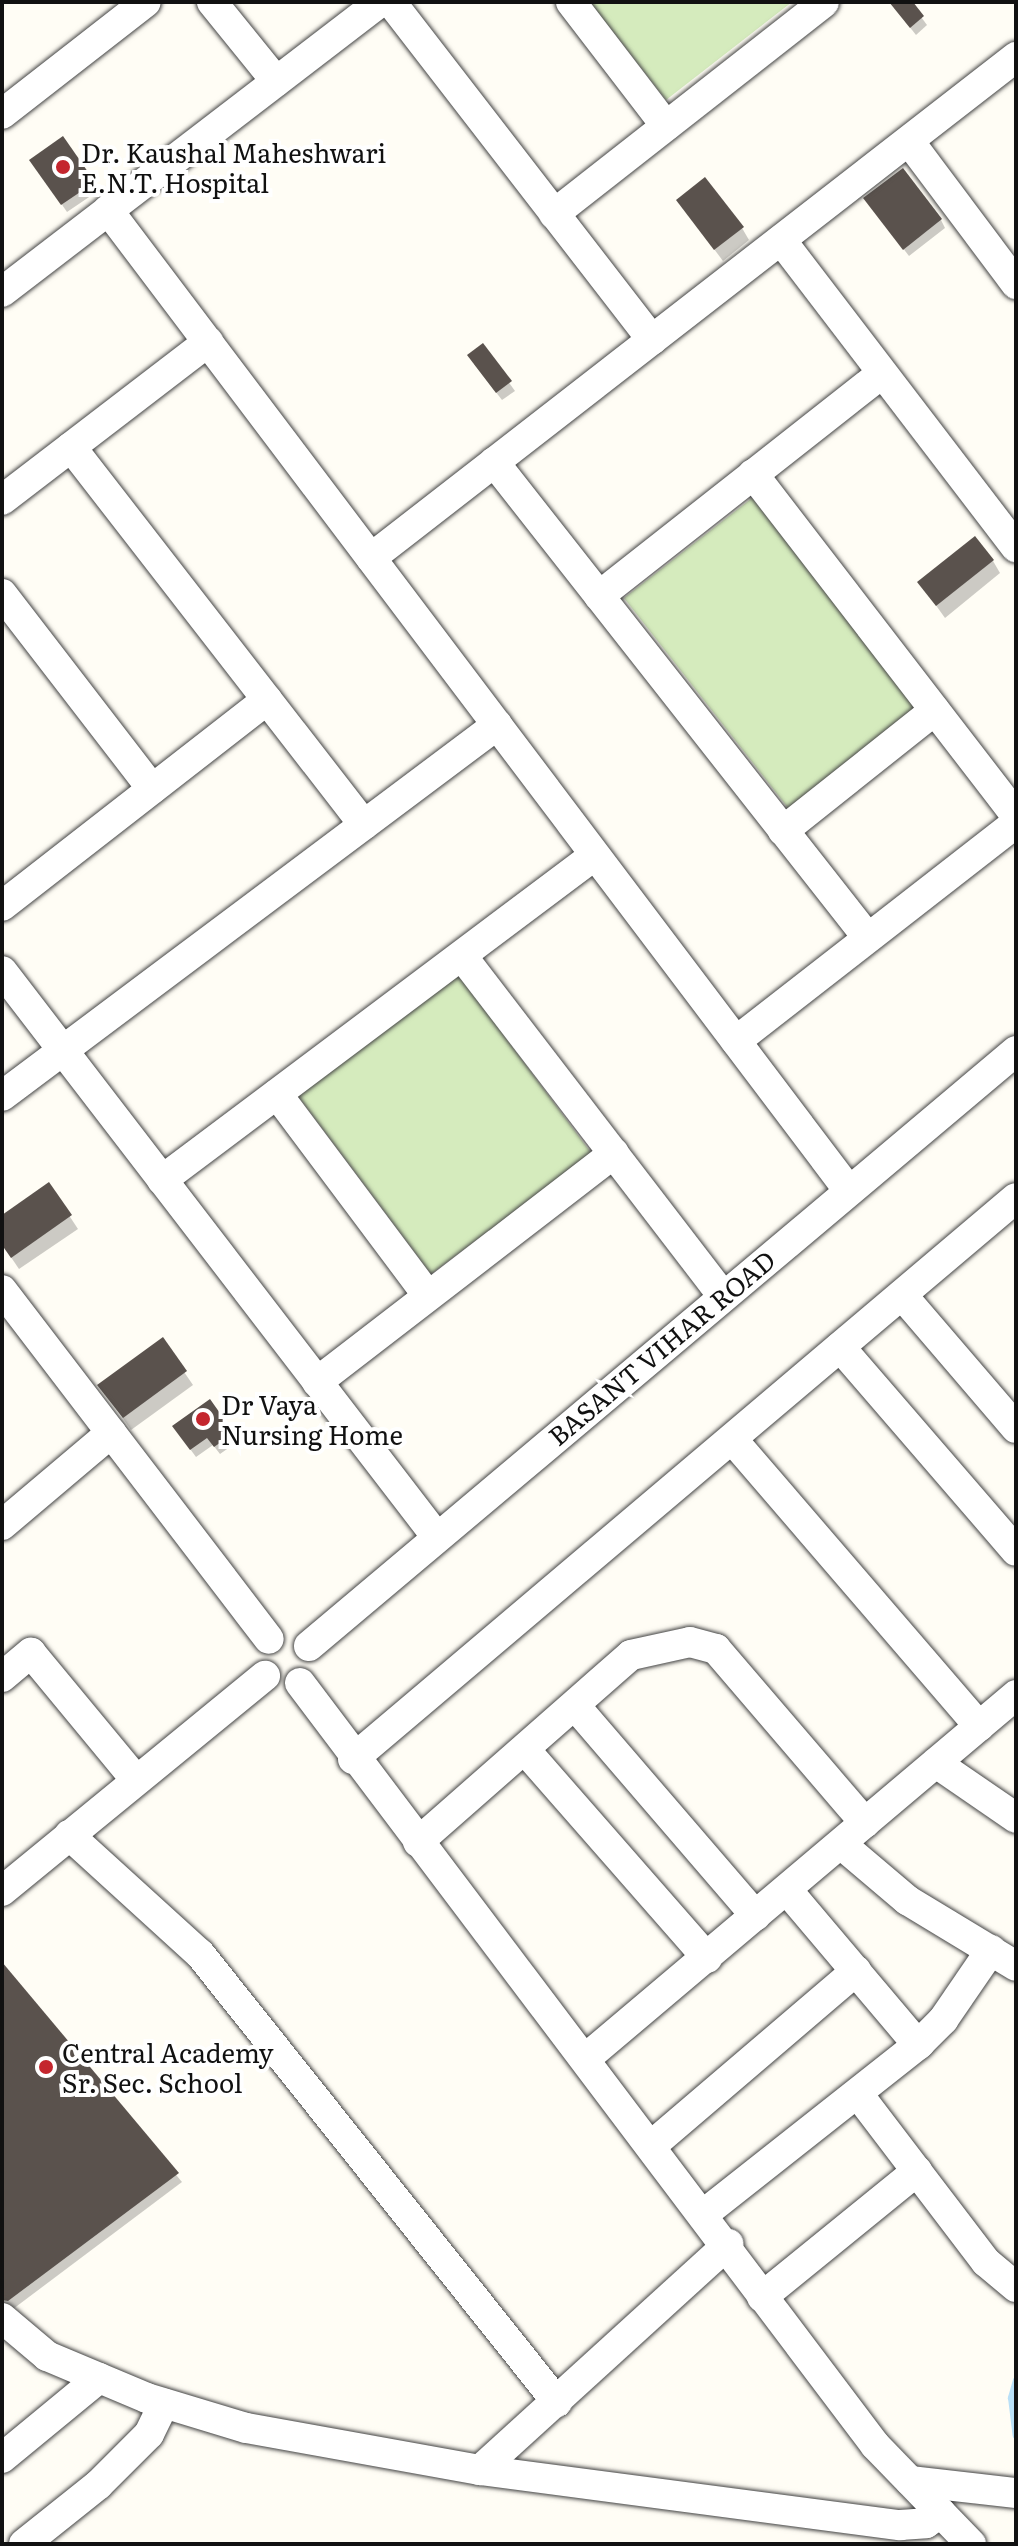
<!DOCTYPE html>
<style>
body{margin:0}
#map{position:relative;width:1018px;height:2546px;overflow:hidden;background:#fffdf5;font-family:Literata,serif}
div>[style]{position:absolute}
.green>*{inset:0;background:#d5ebbd}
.shadow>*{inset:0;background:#0003}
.stream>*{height:6px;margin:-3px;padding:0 3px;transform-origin:3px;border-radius:3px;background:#b9e0f7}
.building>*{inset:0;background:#5a524d}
.roads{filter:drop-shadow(0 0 2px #444) drop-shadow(0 0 2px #444)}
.minor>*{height:30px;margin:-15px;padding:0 15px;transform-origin:15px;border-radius:15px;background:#fff}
.dots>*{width:22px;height:22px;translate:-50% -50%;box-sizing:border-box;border:4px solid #fff;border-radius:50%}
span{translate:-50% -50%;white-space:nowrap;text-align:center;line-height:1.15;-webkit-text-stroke:8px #fff;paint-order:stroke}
.poi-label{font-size:26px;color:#111}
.left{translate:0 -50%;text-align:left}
.street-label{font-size:26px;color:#111}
.frame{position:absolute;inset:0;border:4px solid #111;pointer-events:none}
</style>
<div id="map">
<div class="green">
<div style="clip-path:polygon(590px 2px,792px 2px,666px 100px)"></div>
<div style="clip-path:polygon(752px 498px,916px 708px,788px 808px,624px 598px)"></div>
<div style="clip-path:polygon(459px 975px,592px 1154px,431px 1274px,298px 1096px)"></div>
</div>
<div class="shadow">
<div style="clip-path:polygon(890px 2px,910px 2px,927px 25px,916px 35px)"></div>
<div style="clip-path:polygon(37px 168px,93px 183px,98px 191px,67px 212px)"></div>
<div style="clip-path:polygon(678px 201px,742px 228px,749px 240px,723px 261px)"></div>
<div style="clip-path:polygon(871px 207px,941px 220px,945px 228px,909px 256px)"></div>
<div style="clip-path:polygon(483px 346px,515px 391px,502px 400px,474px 364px)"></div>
<div style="clip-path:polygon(993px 561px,1000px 573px,945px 618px,920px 583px)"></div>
<div style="clip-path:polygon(49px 1185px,78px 1229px,19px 1269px,2px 1244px,2px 1217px)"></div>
<div style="clip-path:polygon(162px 1340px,193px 1385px,131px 1430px,100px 1385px)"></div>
<div style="clip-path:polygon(179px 1434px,233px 1434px,237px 1442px,220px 1454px,213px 1445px,196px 1457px)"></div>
<div style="clip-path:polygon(2px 1965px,182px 2182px,13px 2309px,2px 2304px)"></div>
</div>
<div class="stream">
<div style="left:1016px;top:2380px;width:19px;rotate:106deg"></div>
<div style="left:1011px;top:2398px;width:38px;rotate:83deg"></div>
</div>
<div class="building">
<div style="clip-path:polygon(889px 2px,913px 2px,924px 16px,910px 28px)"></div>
<div style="clip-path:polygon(63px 136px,95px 182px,61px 205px,29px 160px)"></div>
<div style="clip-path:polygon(903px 168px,942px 219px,903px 250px,863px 198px)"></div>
<div style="clip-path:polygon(705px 177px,744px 227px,714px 250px,676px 200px)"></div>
<div style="clip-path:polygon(483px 343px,512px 381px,496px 393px,467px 355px)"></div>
<div style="clip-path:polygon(975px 536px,994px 560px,936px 606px,917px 582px)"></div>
<div style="clip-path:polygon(49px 1182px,72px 1215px,11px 1258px,2px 1245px,2px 1215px)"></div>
<div style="clip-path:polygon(163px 1337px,187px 1371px,123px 1418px,97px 1385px)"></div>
<div style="clip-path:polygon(210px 1399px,234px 1433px,214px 1447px,207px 1438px,190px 1450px,172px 1426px)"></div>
<div style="clip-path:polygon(2px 1962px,179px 2173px,8px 2301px,2px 2300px)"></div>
</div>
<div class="roads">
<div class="minor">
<div style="left:212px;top:2px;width:102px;rotate:51deg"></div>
<div style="left:391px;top:2px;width:427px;rotate:52.3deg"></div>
<div style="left:571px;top:2px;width:156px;rotate:52.5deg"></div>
<div style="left:2px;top:114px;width:182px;rotate:-37.9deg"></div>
<div style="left:909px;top:141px;width:179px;rotate:53.2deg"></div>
<div style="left:108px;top:210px;width:1229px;rotate:52.93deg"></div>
<div style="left:554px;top:214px;width:343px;rotate:-38.1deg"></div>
<div style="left:781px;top:240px;width:387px;rotate:52.6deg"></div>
<div style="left:2px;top:292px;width:476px;rotate:-37.5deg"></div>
<div style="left:71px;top:447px;width:478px;rotate:52.2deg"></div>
<div style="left:494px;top:462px;width:605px;rotate:51.84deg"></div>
<div style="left:753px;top:474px;width:431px;rotate:52.4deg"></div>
<div style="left:2px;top:500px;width:260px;rotate:-37.5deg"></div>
<div style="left:371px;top:558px;width:817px;rotate:-37.84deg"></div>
<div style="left:2px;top:594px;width:246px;rotate:52.4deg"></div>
<div style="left:599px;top:596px;width:360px;rotate:-38.2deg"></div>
<div style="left:783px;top:831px;width:194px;rotate:-38.5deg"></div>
<div style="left:2px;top:906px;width:336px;rotate:-37.9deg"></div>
<div style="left:462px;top:956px;width:429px;rotate:52.5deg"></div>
<div style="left:2px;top:971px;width:712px;rotate:52.47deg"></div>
<div style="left:736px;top:1041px;width:355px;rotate:-37.9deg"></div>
<div style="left:277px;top:1094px;width:252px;rotate:53.2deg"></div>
<div style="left:2px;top:1096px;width:619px;rotate:-36.85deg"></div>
<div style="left:162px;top:1180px;width:541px;rotate:-36.89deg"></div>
<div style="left:2px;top:1290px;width:439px;rotate:52.6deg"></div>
<div style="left:902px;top:1295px;width:175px;rotate:49.4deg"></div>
<div style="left:840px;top:1347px;width:269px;rotate:49.2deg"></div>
<div style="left:317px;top:1382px;width:375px;rotate:-37.6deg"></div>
<div style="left:732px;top:1439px;width:379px;rotate:49.3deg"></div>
<div style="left:2px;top:1525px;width:143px;rotate:-40.2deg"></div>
<div style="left:309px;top:1646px;width:924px;rotate:-40.08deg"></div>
<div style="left:2px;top:1677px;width:38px;rotate:-40deg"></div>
<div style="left:31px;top:1653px;width:165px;rotate:50.4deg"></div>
<div style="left:300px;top:1683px;width:955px;rotate:52.96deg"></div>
<div style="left:875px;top:2445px;width:138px;rotate:45.9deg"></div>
<div style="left:577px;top:1708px;width:274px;rotate:49.3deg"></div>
<div style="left:526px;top:1751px;width:275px;rotate:48.8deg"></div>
<div style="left:353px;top:1759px;width:868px;rotate:-40.24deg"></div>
<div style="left:936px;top:1763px;width:97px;rotate:34.5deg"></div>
<div style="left:69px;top:1835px;width:177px;rotate:42.3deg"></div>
<div style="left:200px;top:1954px;width:573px;rotate:51.45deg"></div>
<div style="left:418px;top:1842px;width:283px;rotate:-41.3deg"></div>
<div style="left:631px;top:1655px;width:60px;rotate:-12.4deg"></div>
<div style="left:690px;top:1642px;width:27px;rotate:15deg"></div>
<div style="left:716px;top:1649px;width:229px;rotate:49.4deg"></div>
<div style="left:841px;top:1844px;width:87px;rotate:40.3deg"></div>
<div style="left:907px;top:1900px;width:127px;rotate:31.2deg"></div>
<div style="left:787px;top:1890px;width:203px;rotate:49.8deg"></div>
<div style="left:2px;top:1891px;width:340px;rotate:-39.3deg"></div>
<div style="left:585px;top:2059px;width:564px;rotate:-40.18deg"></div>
<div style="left:858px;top:2094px;width:211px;rotate:52.7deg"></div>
<div style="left:986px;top:2262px;width:39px;rotate:40deg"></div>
<div style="left:651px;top:2146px;width:270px;rotate:-40.5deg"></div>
<div style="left:705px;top:2213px;width:274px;rotate:-38.3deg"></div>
<div style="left:920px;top:2043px;width:33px;rotate:-45deg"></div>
<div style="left:943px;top:2020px;width:85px;rotate:-55.6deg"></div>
<div style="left:762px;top:2297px;width:200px;rotate:-39.1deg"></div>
<div style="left:2px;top:2318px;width:59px;rotate:40.2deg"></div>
<div style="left:47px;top:2356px;width:108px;rotate:22.8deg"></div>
<div style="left:147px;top:2398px;width:103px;rotate:16.9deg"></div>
<div style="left:246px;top:2428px;width:238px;rotate:10.2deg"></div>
<div style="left:480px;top:2470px;width:424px;rotate:7.5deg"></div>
<div style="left:900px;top:2525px;width:26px;rotate:-4deg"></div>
<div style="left:926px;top:2523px;width:18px;rotate:-34deg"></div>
<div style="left:2px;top:2458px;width:126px;rotate:-39.5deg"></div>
<div style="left:480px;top:2470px;width:336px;rotate:-42.3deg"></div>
<div style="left:910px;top:2481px;width:107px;rotate:6.5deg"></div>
<div style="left:24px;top:2544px;width:95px;rotate:-38.6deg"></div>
<div style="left:98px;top:2485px;width:72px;rotate:-45deg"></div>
<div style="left:149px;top:2434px;width:34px;rotate:-64deg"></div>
</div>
</div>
<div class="dots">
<div style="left:63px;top:167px;background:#c4262e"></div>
<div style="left:203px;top:1419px;background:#c4262e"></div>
<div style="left:46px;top:2067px;background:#c4262e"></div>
</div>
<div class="poi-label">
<span class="left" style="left:81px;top:167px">Dr. Kaushal Maheshwari<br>E.N.T. Hospital</span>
<span class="left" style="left:221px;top:1419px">Dr Vaya<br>Nursing Home</span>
<span class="left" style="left:62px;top:2067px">Central Academy<br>Sr. Sec. School</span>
</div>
<div class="street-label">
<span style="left:661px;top:1347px;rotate:-40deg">BASANT VIHAR ROAD</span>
</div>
<div class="frame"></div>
</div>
